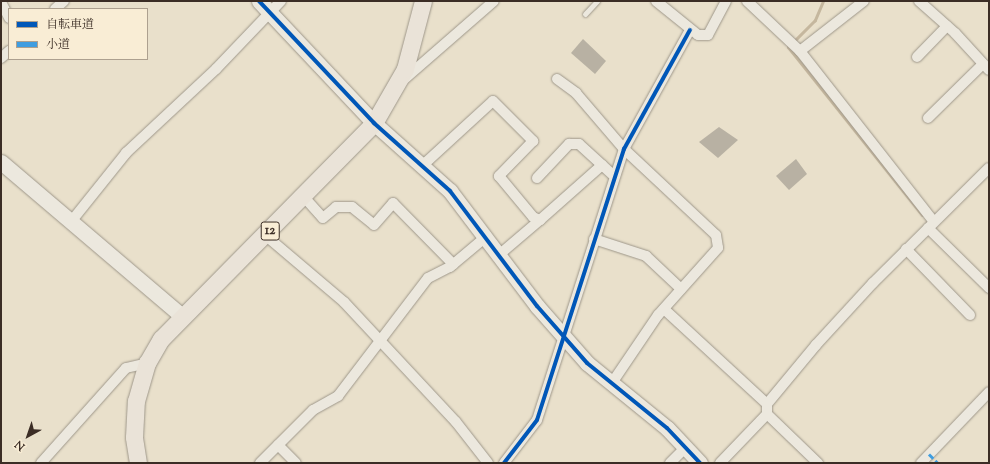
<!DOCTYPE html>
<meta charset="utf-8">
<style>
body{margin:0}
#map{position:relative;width:990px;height:464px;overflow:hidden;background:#e9e0cb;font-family:"Sorts Mill Goudy","Noto Serif JP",serif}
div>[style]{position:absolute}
.stream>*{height:3px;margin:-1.5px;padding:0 1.5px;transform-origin:1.5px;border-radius:1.5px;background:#c5b79e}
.building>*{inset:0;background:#b8b1a3}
.roads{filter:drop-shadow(0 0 1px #9e978a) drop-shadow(0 0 1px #9e978a)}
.lane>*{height:5px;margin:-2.5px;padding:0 2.5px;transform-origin:2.5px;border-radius:2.5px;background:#ece8de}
.street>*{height:10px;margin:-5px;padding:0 5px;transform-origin:5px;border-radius:5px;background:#ece8de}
.secondary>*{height:15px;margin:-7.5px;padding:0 7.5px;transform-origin:7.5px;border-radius:7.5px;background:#ece8de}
.primary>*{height:17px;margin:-8.5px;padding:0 8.5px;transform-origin:8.5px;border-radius:8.5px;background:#eae3d8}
.quiet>*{height:3px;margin-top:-1.5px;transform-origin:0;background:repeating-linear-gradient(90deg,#3f9de0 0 6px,transparent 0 9px)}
.cycleway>*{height:4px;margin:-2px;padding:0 2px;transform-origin:2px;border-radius:2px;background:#0057b8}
span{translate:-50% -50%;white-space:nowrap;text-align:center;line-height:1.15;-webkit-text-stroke:4px #f9edd5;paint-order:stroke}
.shield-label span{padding:1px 3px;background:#f9edd5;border:1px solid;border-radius:3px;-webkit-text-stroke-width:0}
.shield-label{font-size:13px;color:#3b2d25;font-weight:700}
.frame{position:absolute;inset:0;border:2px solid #3b2d25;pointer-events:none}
.legend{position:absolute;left:8px;top:8px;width:140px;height:52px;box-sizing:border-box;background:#f9edd5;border:1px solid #ada08f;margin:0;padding:5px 7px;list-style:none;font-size:12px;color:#3b2d25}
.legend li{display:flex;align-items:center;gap:8px;height:20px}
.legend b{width:20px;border:1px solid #ada08f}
.north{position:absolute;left:8px;top:416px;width:40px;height:40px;-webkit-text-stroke:3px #f9edd5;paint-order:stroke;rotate:220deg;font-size:11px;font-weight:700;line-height:16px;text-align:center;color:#3b2d25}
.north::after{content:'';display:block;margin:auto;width:14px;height:18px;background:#3b2d25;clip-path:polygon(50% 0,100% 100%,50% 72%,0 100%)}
</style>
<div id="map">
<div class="stream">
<div style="left:823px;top:1px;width:21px;rotate:113deg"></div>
<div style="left:815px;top:20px;width:38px;rotate:135deg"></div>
<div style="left:788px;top:47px;width:215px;rotate:51.4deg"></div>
</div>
<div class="building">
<div style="clip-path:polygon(583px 39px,606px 61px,595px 74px,571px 53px)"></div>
<div style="clip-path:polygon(719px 127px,738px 140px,718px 158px,699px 142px)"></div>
<div style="clip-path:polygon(796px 159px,807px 174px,789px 190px,776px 176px)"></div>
</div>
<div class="roads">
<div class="lane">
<div style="left:585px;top:14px;width:18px;rotate:-47deg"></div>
</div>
<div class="street">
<div style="left:656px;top:1px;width:54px;rotate:39deg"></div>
<div style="left:698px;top:35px;width:10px"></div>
<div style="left:708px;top:35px;width:38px;rotate:-62deg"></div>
<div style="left:747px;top:1px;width:73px;rotate:43.3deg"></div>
<div style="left:800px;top:51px;width:217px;rotate:51.9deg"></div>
<div style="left:919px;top:1px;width:48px;rotate:41.6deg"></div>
<div style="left:955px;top:33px;width:50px;rotate:47.4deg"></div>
<div style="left:1px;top:2px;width:18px;rotate:63deg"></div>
<div style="left:55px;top:9px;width:12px;rotate:-42deg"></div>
<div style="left:800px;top:51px;width:81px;rotate:-38deg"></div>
<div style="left:917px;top:57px;width:43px;rotate:-45.9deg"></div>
<div style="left:1px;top:58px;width:11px;rotate:-41deg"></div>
<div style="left:557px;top:79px;width:24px;rotate:36deg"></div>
<div style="left:576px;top:93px;width:74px;rotate:49.4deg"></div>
<div style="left:624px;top:149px;width:126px;rotate:43.1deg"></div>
<div style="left:716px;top:235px;width:13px;rotate:81deg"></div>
<div style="left:718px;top:248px;width:90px;rotate:131.8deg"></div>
<div style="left:658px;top:315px;width:82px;rotate:124.1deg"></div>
<div style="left:401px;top:82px;width:123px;rotate:-41.1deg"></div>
<div style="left:928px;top:118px;width:77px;rotate:-44.5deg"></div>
<div style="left:422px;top:166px;width:96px;rotate:-42.5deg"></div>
<div style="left:493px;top:101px;width:57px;rotate:45deg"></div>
<div style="left:533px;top:141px;width:49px;rotate:134.2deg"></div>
<div style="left:499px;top:176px;width:53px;rotate:50.3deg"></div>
<div style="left:533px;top:217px;width:8px;rotate:23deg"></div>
<div style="left:540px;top:220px;width:83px;rotate:-41.6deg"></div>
<div style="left:537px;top:178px;width:47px;rotate:-46.7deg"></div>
<div style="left:569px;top:144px;width:10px"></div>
<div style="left:579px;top:144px;width:46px;rotate:42.4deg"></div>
<div style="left:304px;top:197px;width:28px;rotate:48deg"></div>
<div style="left:323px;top:218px;width:17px;rotate:-40deg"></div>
<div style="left:336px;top:207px;width:16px"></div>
<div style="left:352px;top:207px;width:28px;rotate:39deg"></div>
<div style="left:374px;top:225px;width:29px;rotate:-49deg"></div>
<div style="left:393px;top:203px;width:86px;rotate:45.5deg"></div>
<div style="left:70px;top:223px;width:90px;rotate:-51.3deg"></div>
<div style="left:126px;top:153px;width:123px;rotate:-43deg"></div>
<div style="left:216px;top:69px;width:94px;rotate:-46.3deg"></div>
<div style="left:928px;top:228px;width:86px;rotate:44.5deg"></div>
<div style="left:265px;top:235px;width:104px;rotate:40.3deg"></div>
<div style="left:344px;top:302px;width:164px;rotate:47deg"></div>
<div style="left:456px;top:422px;width:52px;rotate:52deg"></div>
<div style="left:594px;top:239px;width:55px;rotate:18.1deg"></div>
<div style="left:646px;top:256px;width:48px;rotate:43.3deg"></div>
<div style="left:906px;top:249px;width:92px;rotate:45.9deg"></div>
<div style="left:500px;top:254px;width:52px;rotate:-40.4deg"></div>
<div style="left:664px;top:309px;width:140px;rotate:42.7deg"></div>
<div style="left:767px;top:414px;width:71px;rotate:43.9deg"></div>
<div style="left:278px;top:445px;width:25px;rotate:45deg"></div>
<div style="left:41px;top:463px;width:127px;rotate:-48.2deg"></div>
<div style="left:126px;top:368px;width:22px;rotate:-13deg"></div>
<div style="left:260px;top:463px;width:75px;rotate:-45deg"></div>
<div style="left:313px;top:410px;width:29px;rotate:-29deg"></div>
<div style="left:338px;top:396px;width:148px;rotate:-52.7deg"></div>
<div style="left:428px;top:278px;width:25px;rotate:-27deg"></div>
<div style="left:450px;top:267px;width:48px;rotate:-40deg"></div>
<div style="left:504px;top:463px;width:54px;rotate:-52.5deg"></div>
<div style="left:537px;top:420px;width:285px;rotate:-72.2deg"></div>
<div style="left:624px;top:149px;width:136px;rotate:-61deg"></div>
<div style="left:670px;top:463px;width:23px;rotate:-45deg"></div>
<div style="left:720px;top:463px;width:68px;rotate:-46.2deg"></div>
<div style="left:767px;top:414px;width:10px;rotate:-90deg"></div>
<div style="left:767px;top:404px;width:77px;rotate:-50.3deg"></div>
<div style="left:816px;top:345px;width:84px;rotate:-47.4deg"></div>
<div style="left:873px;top:283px;width:163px;rotate:-44.8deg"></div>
<div style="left:921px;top:463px;width:98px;rotate:-46.2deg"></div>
</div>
<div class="secondary">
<div style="left:259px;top:1px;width:168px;rotate:46.7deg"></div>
<div style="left:374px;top:123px;width:102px;rotate:41.8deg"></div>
<div style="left:450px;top:191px;width:144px;rotate:52.9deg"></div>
<div style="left:537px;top:306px;width:76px;rotate:48.7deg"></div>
<div style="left:587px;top:363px;width:103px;rotate:39.1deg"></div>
<div style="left:667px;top:428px;width:48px;rotate:46.7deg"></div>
<div style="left:1px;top:162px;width:238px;rotate:40.4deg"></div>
</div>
<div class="primary">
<div style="left:138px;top:463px;width:26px;rotate:-99deg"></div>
<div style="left:134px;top:437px;width:36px;rotate:-87deg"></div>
<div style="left:136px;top:401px;width:40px;rotate:-74deg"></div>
<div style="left:147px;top:363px;width:28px;rotate:-60deg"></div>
<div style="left:161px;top:339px;width:303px;rotate:-45.4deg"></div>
<div style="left:374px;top:123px;width:62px;rotate:-60.1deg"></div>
<div style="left:405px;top:69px;width:70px;rotate:-75.2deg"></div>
</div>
</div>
<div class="quiet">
<div style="left:929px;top:454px;width:13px;rotate:45deg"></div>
</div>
<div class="cycleway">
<div style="left:259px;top:1px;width:168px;rotate:46.7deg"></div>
<div style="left:374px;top:123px;width:102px;rotate:41.8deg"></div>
<div style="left:450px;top:191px;width:144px;rotate:52.9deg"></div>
<div style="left:537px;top:306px;width:76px;rotate:48.7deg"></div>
<div style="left:587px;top:363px;width:103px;rotate:39.1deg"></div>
<div style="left:667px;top:428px;width:48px;rotate:46.7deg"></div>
<div style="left:504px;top:463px;width:54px;rotate:-52.5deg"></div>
<div style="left:537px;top:420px;width:285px;rotate:-72.2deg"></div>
<div style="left:624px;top:149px;width:136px;rotate:-61deg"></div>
</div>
<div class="shield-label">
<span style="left:270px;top:231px">12</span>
</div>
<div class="frame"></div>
<ul class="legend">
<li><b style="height:5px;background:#0057b8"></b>自転車道</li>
<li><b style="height:5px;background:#3f9de0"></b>小道</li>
</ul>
<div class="north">N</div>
</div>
